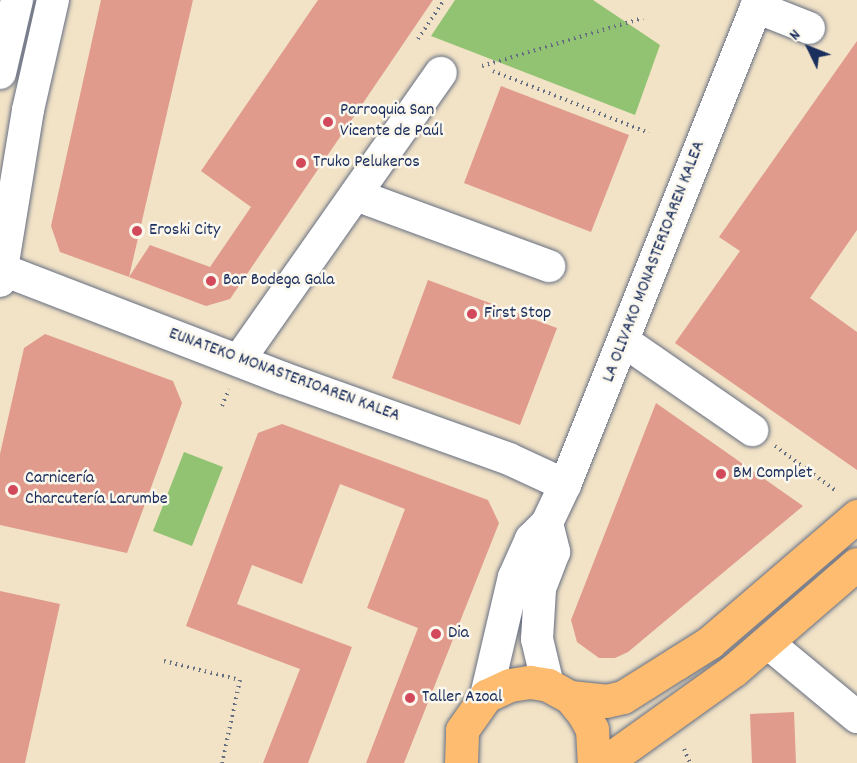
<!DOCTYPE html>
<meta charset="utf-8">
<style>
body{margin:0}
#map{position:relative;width:857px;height:763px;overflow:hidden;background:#f2e3c6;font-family:Dekko,sans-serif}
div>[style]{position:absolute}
.green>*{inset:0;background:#92c373}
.building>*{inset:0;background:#e09b8d}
.path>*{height:4px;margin-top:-2px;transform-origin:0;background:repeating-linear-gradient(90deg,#666e82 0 1.5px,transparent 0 6px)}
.roads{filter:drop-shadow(0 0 2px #666e82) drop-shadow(0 0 2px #666e82)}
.minor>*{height:32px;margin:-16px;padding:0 16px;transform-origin:16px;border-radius:16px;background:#fff}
.major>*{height:33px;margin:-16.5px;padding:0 16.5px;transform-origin:16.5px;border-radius:16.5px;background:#fdbc6f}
.dots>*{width:16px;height:16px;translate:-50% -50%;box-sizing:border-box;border:3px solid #fbf7ec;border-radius:50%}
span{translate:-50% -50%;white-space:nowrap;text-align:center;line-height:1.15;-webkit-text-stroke:5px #fbf7ec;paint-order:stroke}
.poi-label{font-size:18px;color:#1b2f5e}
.left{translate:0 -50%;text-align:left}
.street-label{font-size:18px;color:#1b2f5e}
.north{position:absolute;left:779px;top:18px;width:60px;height:60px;-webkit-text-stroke:4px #fbf7ec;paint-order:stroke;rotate:313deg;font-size:16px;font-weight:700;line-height:24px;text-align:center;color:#1b2f5e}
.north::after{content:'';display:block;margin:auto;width:21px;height:27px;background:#1b2f5e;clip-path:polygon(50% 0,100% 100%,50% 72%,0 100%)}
</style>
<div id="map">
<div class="green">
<div style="clip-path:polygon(455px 0,593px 0,660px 45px,635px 115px,431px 36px)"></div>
<div style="clip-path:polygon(184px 452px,223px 467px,192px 546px,153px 531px)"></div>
</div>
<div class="building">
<div style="clip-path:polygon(101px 0,193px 0,129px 277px,60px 252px,51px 226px)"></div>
<div style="clip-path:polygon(318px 0,433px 0,230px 299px,206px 306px,129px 277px,150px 245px,210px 267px,251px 207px,201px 171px)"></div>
<div style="clip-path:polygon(857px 41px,857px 230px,810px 298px,857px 332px,857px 470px,675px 343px,740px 251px,719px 237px)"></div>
<div style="clip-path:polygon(501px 86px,629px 135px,591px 232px,464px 183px)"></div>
<div style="clip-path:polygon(428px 280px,557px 328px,520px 425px,392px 378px)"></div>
<div style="clip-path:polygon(45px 334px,173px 381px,182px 403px,127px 553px,0 525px,0 454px,24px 348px)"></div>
<div style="clip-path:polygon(656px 403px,803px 506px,628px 652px,615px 658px,599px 658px,577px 642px,571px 620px)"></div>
<div style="clip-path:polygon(282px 424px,488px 500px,499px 523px,404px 763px,366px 763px,418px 628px,367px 608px,405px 509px,340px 484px,302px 584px,252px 565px,237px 604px,352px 647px,308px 763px,263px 763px,300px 669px,186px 626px,258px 433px)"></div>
<div style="clip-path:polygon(0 591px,60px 604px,25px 763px,0 763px)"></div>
<div style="clip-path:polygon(794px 712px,796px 763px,752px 763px,750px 714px)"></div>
</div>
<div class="path">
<div style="left:418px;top:39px;width:47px;rotate:-56.3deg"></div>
<div style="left:482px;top:66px;width:168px;rotate:-16.6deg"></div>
<div style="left:493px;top:71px;width:168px;rotate:21.7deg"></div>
<div style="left:222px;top:406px;width:18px;rotate:-68deg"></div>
<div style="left:775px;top:446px;width:74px;rotate:36.3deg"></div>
<div style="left:164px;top:661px;width:78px;rotate:14deg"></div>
<div style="left:240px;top:680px;width:85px;rotate:102.2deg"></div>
<div style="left:684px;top:749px;width:15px;rotate:67deg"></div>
</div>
<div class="roads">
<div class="minor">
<div style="left:756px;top:7px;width:57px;rotate:21.6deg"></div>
<div style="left:0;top:73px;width:75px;rotate:-76.9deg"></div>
<div style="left:356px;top:195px;width:206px;rotate:20.2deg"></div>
<div style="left:3px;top:270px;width:300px;rotate:21.1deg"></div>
<div style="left:283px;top:378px;width:240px;rotate:19.7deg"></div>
<div style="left:509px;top:459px;width:62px;rotate:24.9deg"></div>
<div style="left:0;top:281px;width:173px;rotate:-80.7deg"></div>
<div style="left:28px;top:110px;width:113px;rotate:-77.2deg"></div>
<div style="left:625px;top:342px;width:155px;rotate:34.7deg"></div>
<div style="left:239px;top:360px;width:351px;rotate:-54.9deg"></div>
<div style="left:547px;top:523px;width:30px;rotate:76deg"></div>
<div style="left:554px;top:552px;width:40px;rotate:111deg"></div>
<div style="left:540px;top:589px;width:50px;rotate:93.4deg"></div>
<div style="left:537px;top:639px;width:47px;rotate:76.6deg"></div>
<div style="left:768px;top:643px;width:116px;rotate:39.7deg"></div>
<div style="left:486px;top:696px;width:122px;rotate:-76.8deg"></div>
<div style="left:514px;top:577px;width:42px;rotate:-65.9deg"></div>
<div style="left:531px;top:539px;width:23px;rotate:-45deg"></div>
<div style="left:547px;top:523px;width:42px;rotate:-64.7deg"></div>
<div style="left:565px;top:485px;width:522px;rotate:-68.2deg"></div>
</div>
<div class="major">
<div style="left:570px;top:697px;width:36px;rotate:6deg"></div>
<div style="left:606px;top:701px;width:17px;rotate:-13deg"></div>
<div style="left:623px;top:697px;width:64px;rotate:-32.2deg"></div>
<div style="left:677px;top:663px;width:39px;rotate:-32deg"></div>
<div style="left:710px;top:642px;width:194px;rotate:-40.6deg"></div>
<div style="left:461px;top:763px;width:33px;rotate:-88deg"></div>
<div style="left:462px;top:730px;width:42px;rotate:-54.8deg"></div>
<div style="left:486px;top:696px;width:26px;rotate:-25deg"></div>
<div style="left:510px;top:685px;width:20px;rotate:-9deg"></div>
<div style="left:530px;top:682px;width:18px;rotate:9deg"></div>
<div style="left:548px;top:685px;width:25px;rotate:29deg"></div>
<div style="left:570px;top:697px;width:21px;rotate:51deg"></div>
<div style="left:583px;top:713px;width:18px;rotate:61deg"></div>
<div style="left:592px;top:729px;width:34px;rotate:87deg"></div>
<div style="left:604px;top:763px;width:160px;rotate:-35.6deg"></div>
<div style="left:734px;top:670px;width:162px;rotate:-40.8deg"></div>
</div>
</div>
<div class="dots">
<div style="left:328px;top:122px;background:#d1495b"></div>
<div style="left:301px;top:163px;background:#d1495b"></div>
<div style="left:137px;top:231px;background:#d1495b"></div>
<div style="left:211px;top:281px;background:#d1495b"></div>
<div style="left:472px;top:314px;background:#d1495b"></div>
<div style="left:721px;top:474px;background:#d1495b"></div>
<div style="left:13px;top:490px;background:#d1495b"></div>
<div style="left:436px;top:634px;background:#d1495b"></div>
<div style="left:410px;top:698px;background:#d1495b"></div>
</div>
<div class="poi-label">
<span class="left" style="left:340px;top:122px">Parroquia San<br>Vicente de Paúl</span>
<span class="left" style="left:313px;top:163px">Truko Pelukeros</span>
<span class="left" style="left:149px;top:231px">Eroski City</span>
<span class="left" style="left:223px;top:281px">Bar Bodega Gala</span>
<span class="left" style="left:484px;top:314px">First Stop</span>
<span class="left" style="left:733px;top:474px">BM Complet</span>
<span class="left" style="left:25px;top:490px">Carnicería<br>Charcutería Larumbe</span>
<span class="left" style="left:448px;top:634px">Dia</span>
<span class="left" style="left:422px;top:698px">Taller Azoal</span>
</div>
<div class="street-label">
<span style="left:655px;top:262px;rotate:-69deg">LA OLIVAKO MONASTERIOAREN KALEA</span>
<span style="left:284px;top:376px;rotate:20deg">EUNATEKO MONASTERIOAREN KALEA</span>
</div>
<div class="north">N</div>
</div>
